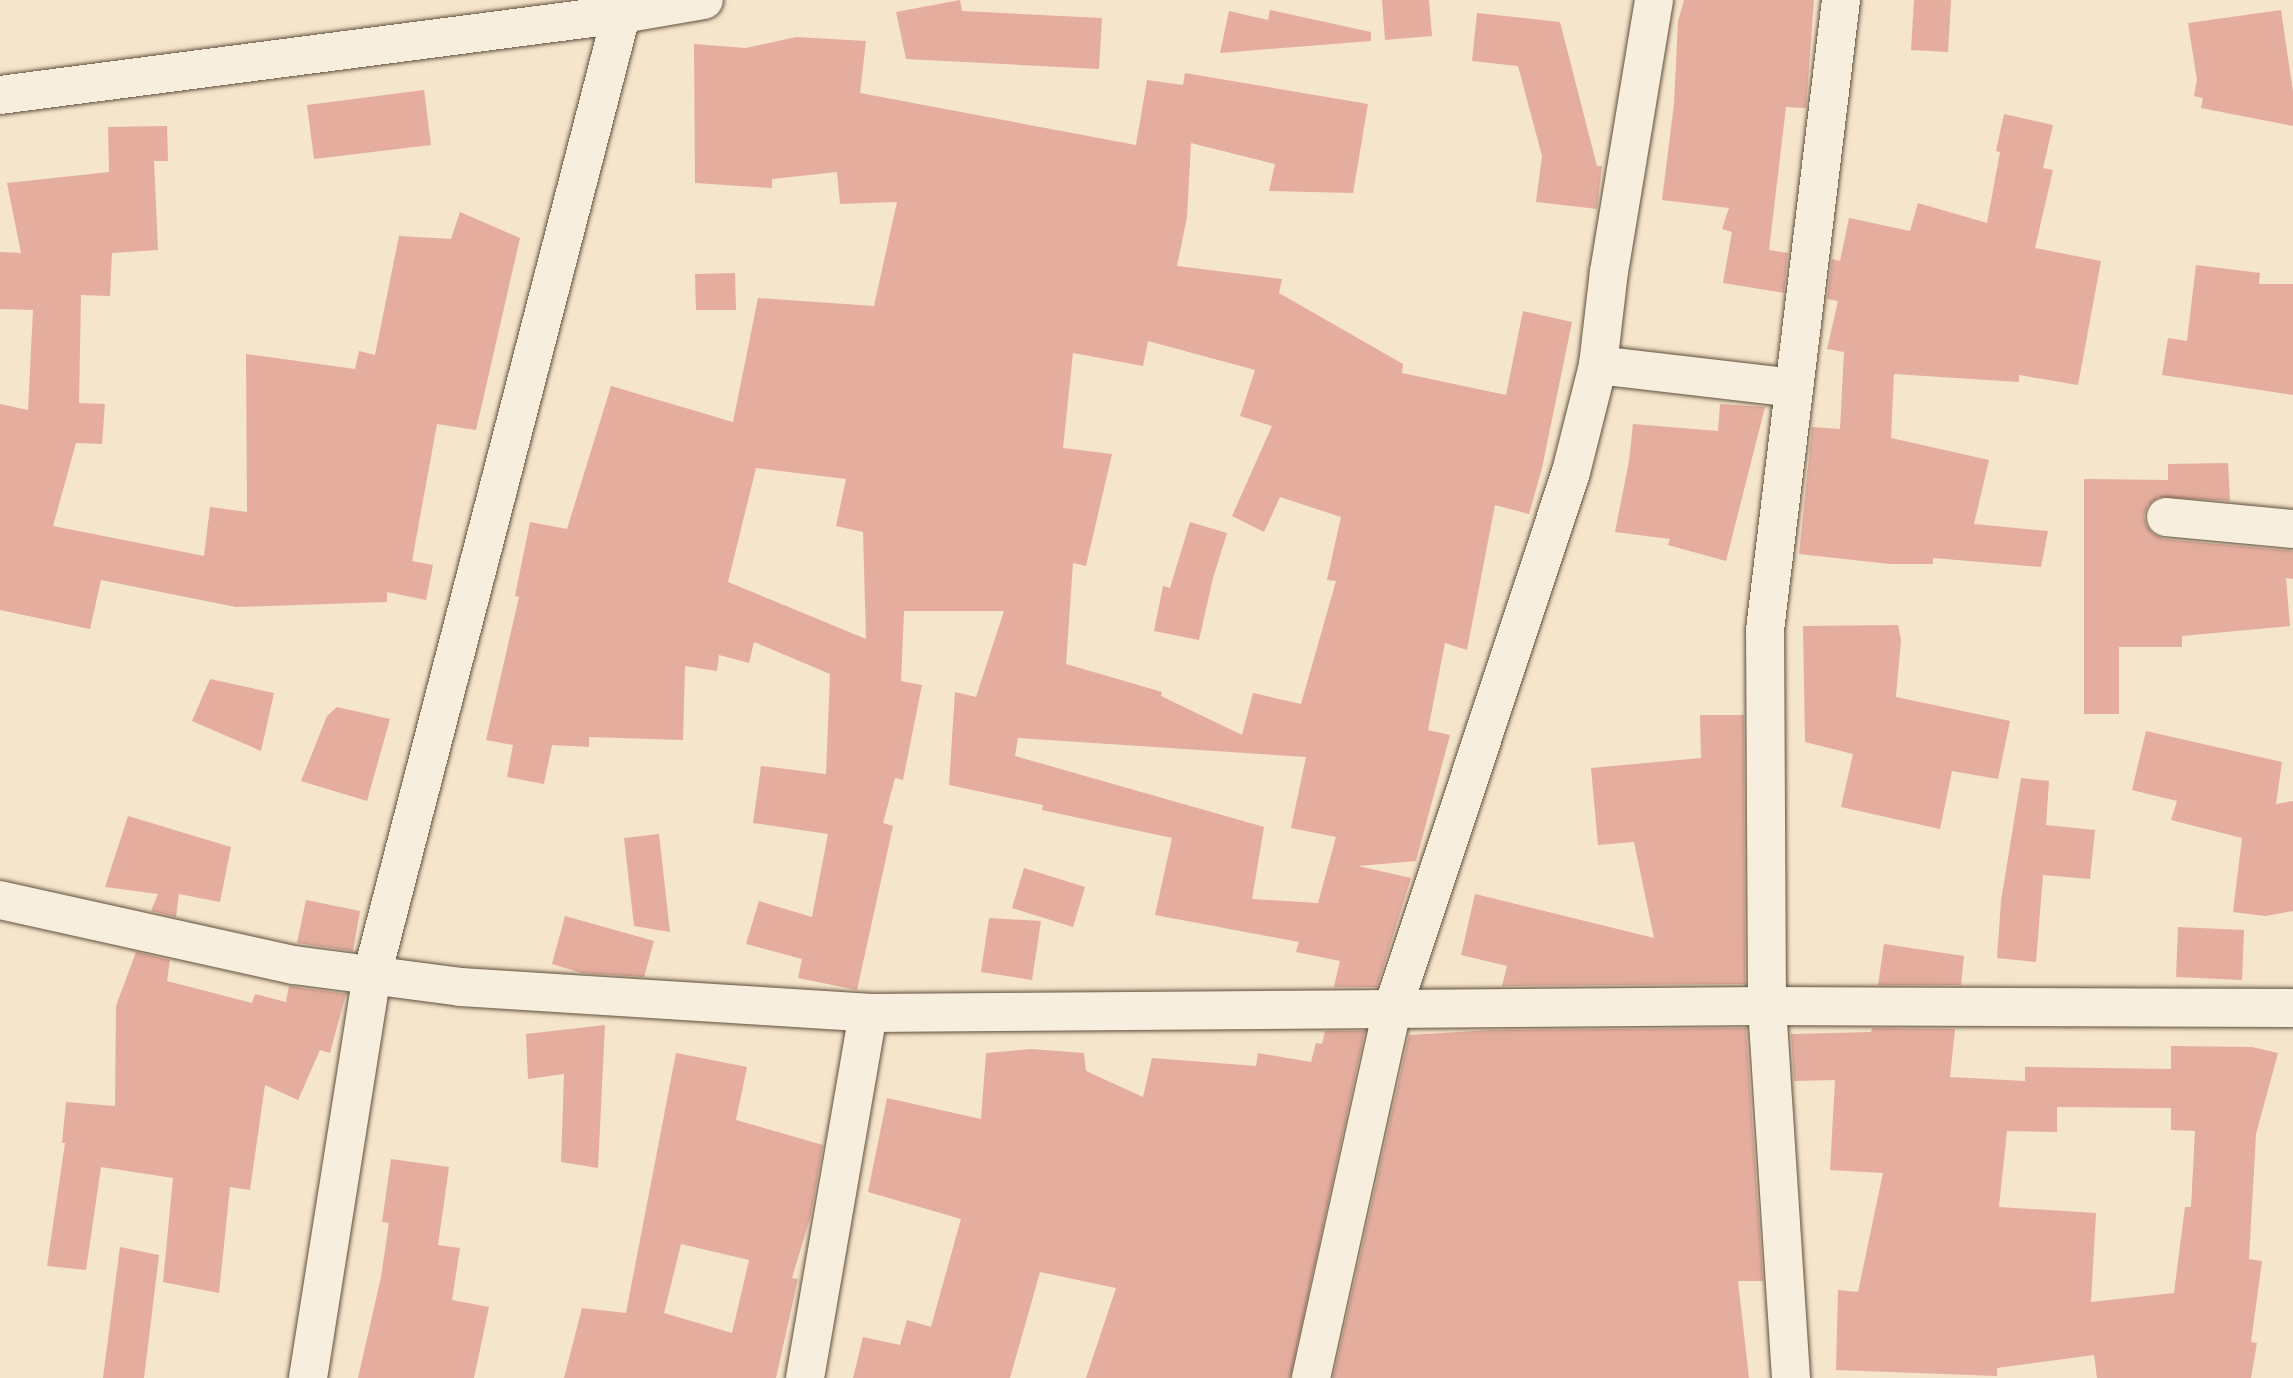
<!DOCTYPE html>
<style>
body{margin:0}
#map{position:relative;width:2293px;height:1378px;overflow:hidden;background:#f5e5cb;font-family:"IM FELL Great Primer",serif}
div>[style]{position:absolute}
.building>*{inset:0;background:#e5ad9d}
.roads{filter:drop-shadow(0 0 2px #614f3c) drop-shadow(0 0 2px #614f3c)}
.minor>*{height:38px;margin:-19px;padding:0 19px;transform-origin:19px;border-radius:19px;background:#f8eedd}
span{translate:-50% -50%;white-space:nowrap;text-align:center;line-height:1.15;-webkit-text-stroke:7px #f8eedd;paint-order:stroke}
</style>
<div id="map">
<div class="building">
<div style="clip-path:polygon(960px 0,962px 11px,1102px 18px,1099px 69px,906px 59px,896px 12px)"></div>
<div style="clip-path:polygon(1382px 0,1429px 0,1432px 36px,1385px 40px)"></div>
<div style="clip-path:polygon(1684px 0,1814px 0,1806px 108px,1786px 107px,1769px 250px,1788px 253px,1784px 293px,1723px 283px,1732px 232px,1722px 229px,1729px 208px,1662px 200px,1674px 104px,1678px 21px)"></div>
<div style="clip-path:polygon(1914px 0,1951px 0,1948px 52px,1911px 50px)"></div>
<div style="clip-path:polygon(1270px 10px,1371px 32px,1371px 41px,1220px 53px,1229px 11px,1268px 20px)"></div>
<div style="clip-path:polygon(2281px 10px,2293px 92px,2293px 126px,2201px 108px,2203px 98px,2194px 96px,2197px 80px,2188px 23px)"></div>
<div style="clip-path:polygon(1477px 13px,1560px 22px,1597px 166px,1602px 166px,1597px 209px,1536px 202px,1542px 156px,1518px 66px,1472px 61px)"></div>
<div style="clip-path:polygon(evenodd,796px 37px,866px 41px,860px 93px,1136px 145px,1147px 80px,1183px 85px,1185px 73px,1368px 104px,1353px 193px,1269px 191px,1275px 164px,1191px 143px,1187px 217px,1177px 266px,1282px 279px,1279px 293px,1403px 364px,1402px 373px,1506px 395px,1523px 311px,1572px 322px,1542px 468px,1529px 514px,1495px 505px,1467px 650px,1445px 643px,1428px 730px,1450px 735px,1416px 861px,1358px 866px,1411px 878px,1377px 987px,1334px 987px,1340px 961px,1296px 952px,1299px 942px,1155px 915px,1172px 838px,1042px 810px,1043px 805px,949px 785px,955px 692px,976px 697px,1004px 611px,904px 611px,901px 681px,922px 685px,903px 780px,895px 778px,883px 823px,893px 826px,857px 990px,798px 978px,802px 959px,746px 944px,759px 901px,812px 917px,828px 834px,753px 823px,761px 766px,826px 774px,830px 674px,754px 642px,749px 663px,719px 655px,717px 671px,685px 666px,683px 740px,589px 737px,589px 747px,552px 745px,544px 784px,507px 777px,513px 745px,486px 740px,519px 597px,515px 596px,530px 522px,567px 529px,611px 386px,733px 422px,758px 298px,874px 306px,897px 202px,840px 204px,837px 172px,772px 179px,772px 188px,695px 183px,694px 44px,746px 48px,796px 37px,1148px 341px,1255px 370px,1240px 416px,1272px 426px,1232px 516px,1264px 532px,1280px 497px,1341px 517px,1327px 580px,1336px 581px,1301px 704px,1253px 693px,1242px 735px,1161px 696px,1162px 692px,1066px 664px,1073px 563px,1086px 566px,1112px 454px,1063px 448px,1073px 353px,1143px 366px,1148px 341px,796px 37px,756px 468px,846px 479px,836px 526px,863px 532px,866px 639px,728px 582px,756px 468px,796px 37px,1018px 738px,1306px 757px,1291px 828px,1336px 837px,1318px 903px,1252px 899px,1264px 827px,1015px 756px,1018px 738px)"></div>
<div style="clip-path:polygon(424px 90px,431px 145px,314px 159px,307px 105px)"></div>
<div style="clip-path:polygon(2004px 114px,2053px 125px,2043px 168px,2053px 170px,2035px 248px,2101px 261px,2078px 385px,2019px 375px,2019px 382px,1894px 374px,1891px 438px,1989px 460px,1974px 524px,2048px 531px,2041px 567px,1933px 558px,1933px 564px,1890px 564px,1799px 554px,1812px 427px,1840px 429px,1844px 352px,1827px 349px,1838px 301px,1827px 299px,1832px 259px,1840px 261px,1849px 218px,1910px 231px,1918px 203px,1987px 223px,2000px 152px,1996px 151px)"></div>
<div style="clip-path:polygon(167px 126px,168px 161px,154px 161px,158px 250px,112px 253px,110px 296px,81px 295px,79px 403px,105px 404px,102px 444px,76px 443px,53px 526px,204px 556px,210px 507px,247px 512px,246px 354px,355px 369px,359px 351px,375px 355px,399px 236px,451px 239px,460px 212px,520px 238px,476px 430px,437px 424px,412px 561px,433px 565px,426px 600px,387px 592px,387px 602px,236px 607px,101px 580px,90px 629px,0 610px,0 404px,28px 410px,33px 310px,0 309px,0 252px,21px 253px,7px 183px,109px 172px,108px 127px)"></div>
<div style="clip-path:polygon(2196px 265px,2260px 273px,2259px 284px,2293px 284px,2293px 395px,2162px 375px,2168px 338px,2187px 341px)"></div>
<div style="clip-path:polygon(735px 273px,736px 310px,696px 310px,695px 274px)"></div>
<div style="clip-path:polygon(1720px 404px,1765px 407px,1726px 561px,1668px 545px,1670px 539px,1615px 532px,1629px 461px,1633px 424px,1718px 431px)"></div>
<div style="clip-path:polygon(2228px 463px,2230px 501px,2158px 497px,2148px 505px,2144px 516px,2146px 525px,2153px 534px,2164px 539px,2293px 551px,2293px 579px,2286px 578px,2290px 626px,2182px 636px,2182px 647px,2119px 647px,2119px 714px,2084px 714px,2084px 479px,2168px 480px,2168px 464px)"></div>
<div style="clip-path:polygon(1190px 522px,1227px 533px,1213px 578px,1199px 640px,1154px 631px,1163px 586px,1170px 588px)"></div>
<div style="clip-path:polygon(1898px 625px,1901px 640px,1896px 697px,2010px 721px,1998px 779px,1952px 771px,1940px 829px,1841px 807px,1853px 754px,1805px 742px,1803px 626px)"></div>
<div style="clip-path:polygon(210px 679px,274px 693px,261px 751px,192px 721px)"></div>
<div style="clip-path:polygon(337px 707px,390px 719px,367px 801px,301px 781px,327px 716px)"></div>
<div style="clip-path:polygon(1700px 715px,1744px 715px,1745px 984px,1502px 986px,1507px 966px,1461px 955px,1475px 894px,1654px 938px,1634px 842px,1598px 845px,1591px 768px,1701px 758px)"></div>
<div style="clip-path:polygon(2146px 731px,2282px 762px,2276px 804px,2293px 801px,2293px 911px,2265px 916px,2233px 912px,2242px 838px,2171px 820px,2177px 801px,2132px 790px)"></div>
<div style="clip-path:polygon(2021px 778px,2049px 781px,2046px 825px,2095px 830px,2090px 879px,2043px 875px,2036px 962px,1997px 958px,2001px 901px)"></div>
<div style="clip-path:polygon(128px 816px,231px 847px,220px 902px,179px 894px,176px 917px,151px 911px,158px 894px,105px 887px)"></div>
<div style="clip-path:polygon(659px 834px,670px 932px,634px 926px,624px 838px)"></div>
<div style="clip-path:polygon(1024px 868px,1085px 887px,1073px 927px,1012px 908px)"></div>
<div style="clip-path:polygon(306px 900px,360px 911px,353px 951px,297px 943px)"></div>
<div style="clip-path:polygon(565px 916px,654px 941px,644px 977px,582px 973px,552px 964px)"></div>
<div style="clip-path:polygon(989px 918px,1041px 921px,1032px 980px,981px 972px)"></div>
<div style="clip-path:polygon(2178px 927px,2244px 930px,2242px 980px,2176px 977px)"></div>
<div style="clip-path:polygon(1884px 944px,1964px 956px,1961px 985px,1878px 985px)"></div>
<div style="clip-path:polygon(136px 952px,170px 960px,167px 981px,252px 1003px,255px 994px,286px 1002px,289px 986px,346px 994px,330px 1053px,320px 1050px,298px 1100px,265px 1085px,250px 1190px,230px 1187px,219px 1293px,163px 1282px,173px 1178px,101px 1167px,86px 1270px,47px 1266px,65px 1143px,62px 1143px,66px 1102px,115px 1106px,116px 1006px)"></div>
<div style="clip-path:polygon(605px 1025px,598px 1168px,561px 1162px,564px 1074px,528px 1079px,526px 1034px)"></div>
<div style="clip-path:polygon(1746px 1028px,1763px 1281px,1738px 1281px,1749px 1378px,1333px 1378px,1409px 1035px,1491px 1030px)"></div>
<div style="clip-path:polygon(evenodd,1872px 1028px,1955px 1029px,1950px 1077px,2025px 1081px,2025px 1067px,2171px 1069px,2171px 1046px,2252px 1047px,2278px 1053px,2256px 1134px,2249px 1259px,2262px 1261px,2251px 1342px,2257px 1343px,2251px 1378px,2097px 1378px,2094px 1355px,1997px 1368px,1997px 1376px,1836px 1370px,1838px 1290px,1858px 1292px,1883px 1173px,1830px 1170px,1835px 1080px,1794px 1081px,1791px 1034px,1871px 1032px,1872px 1028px,2057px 1107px,2171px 1108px,2171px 1130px,2195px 1131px,2191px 1207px,2185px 1207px,2174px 1293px,2091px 1302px,2096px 1213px,1999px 1207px,2007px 1131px,2057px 1132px,2057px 1107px)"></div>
<div style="clip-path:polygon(1325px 1031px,1365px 1031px,1290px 1378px,1086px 1378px,1116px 1288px,1040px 1272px,1010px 1378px,853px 1378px,863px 1337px,900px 1345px,907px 1320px,931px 1327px,961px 1219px,868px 1192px,887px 1098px,981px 1119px,986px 1053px,1031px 1049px,1084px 1053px,1086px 1071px,1143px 1097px,1152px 1058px,1256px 1066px,1258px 1053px,1311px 1062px,1316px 1043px,1322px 1044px)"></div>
<div style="clip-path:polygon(evenodd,676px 1053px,747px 1067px,736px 1120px,823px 1145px,811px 1215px,792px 1278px,798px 1279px,776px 1378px,564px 1378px,582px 1308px,626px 1313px,676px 1053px,681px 1244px,749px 1260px,732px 1333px,664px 1313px,681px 1244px)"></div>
<div style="clip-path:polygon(391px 1159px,449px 1167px,438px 1245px,460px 1248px,452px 1300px,489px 1307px,474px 1378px,358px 1378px,381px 1277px,389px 1223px,382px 1222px)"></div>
<div style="clip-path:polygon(120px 1247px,159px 1255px,144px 1378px,103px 1378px)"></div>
</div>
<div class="roads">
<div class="minor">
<div style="left:0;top:95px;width:627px;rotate:-7.42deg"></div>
<div style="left:622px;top:14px;width:83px;rotate:-9.7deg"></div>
<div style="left:1598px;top:365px;width:197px;rotate:6.7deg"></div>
<div style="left:2166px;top:517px;width:128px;rotate:5.4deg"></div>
<div style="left:0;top:900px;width:301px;rotate:12.5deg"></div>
<div style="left:294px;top:965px;width:167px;rotate:7.5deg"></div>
<div style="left:460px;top:987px;width:409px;rotate:3.6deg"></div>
<div style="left:868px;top:1013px;width:899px;rotate:-0.45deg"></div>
<div style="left:1767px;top:1006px;width:526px;rotate:0.22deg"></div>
<div style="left:308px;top:1378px;width:408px;rotate:-81deg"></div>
<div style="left:372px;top:975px;width:1007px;rotate:-75.45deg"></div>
<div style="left:805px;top:1378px;width:370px;rotate:-80.2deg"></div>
<div style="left:1311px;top:1378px;width:376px;rotate:-77.6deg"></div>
<div style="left:1392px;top:1011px;width:568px;rotate:-71.63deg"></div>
<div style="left:1571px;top:472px;width:110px;rotate:-75.8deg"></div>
<div style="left:1598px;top:365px;width:94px;rotate:-83.3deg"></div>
<div style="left:1609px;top:272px;width:276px;rotate:-80.6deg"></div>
<div style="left:1791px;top:1378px;width:373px;rotate:-93.7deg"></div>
<div style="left:1767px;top:1006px;width:376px;rotate:-90.3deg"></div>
<div style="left:1765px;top:630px;width:635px;rotate:-83.12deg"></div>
</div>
</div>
</div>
